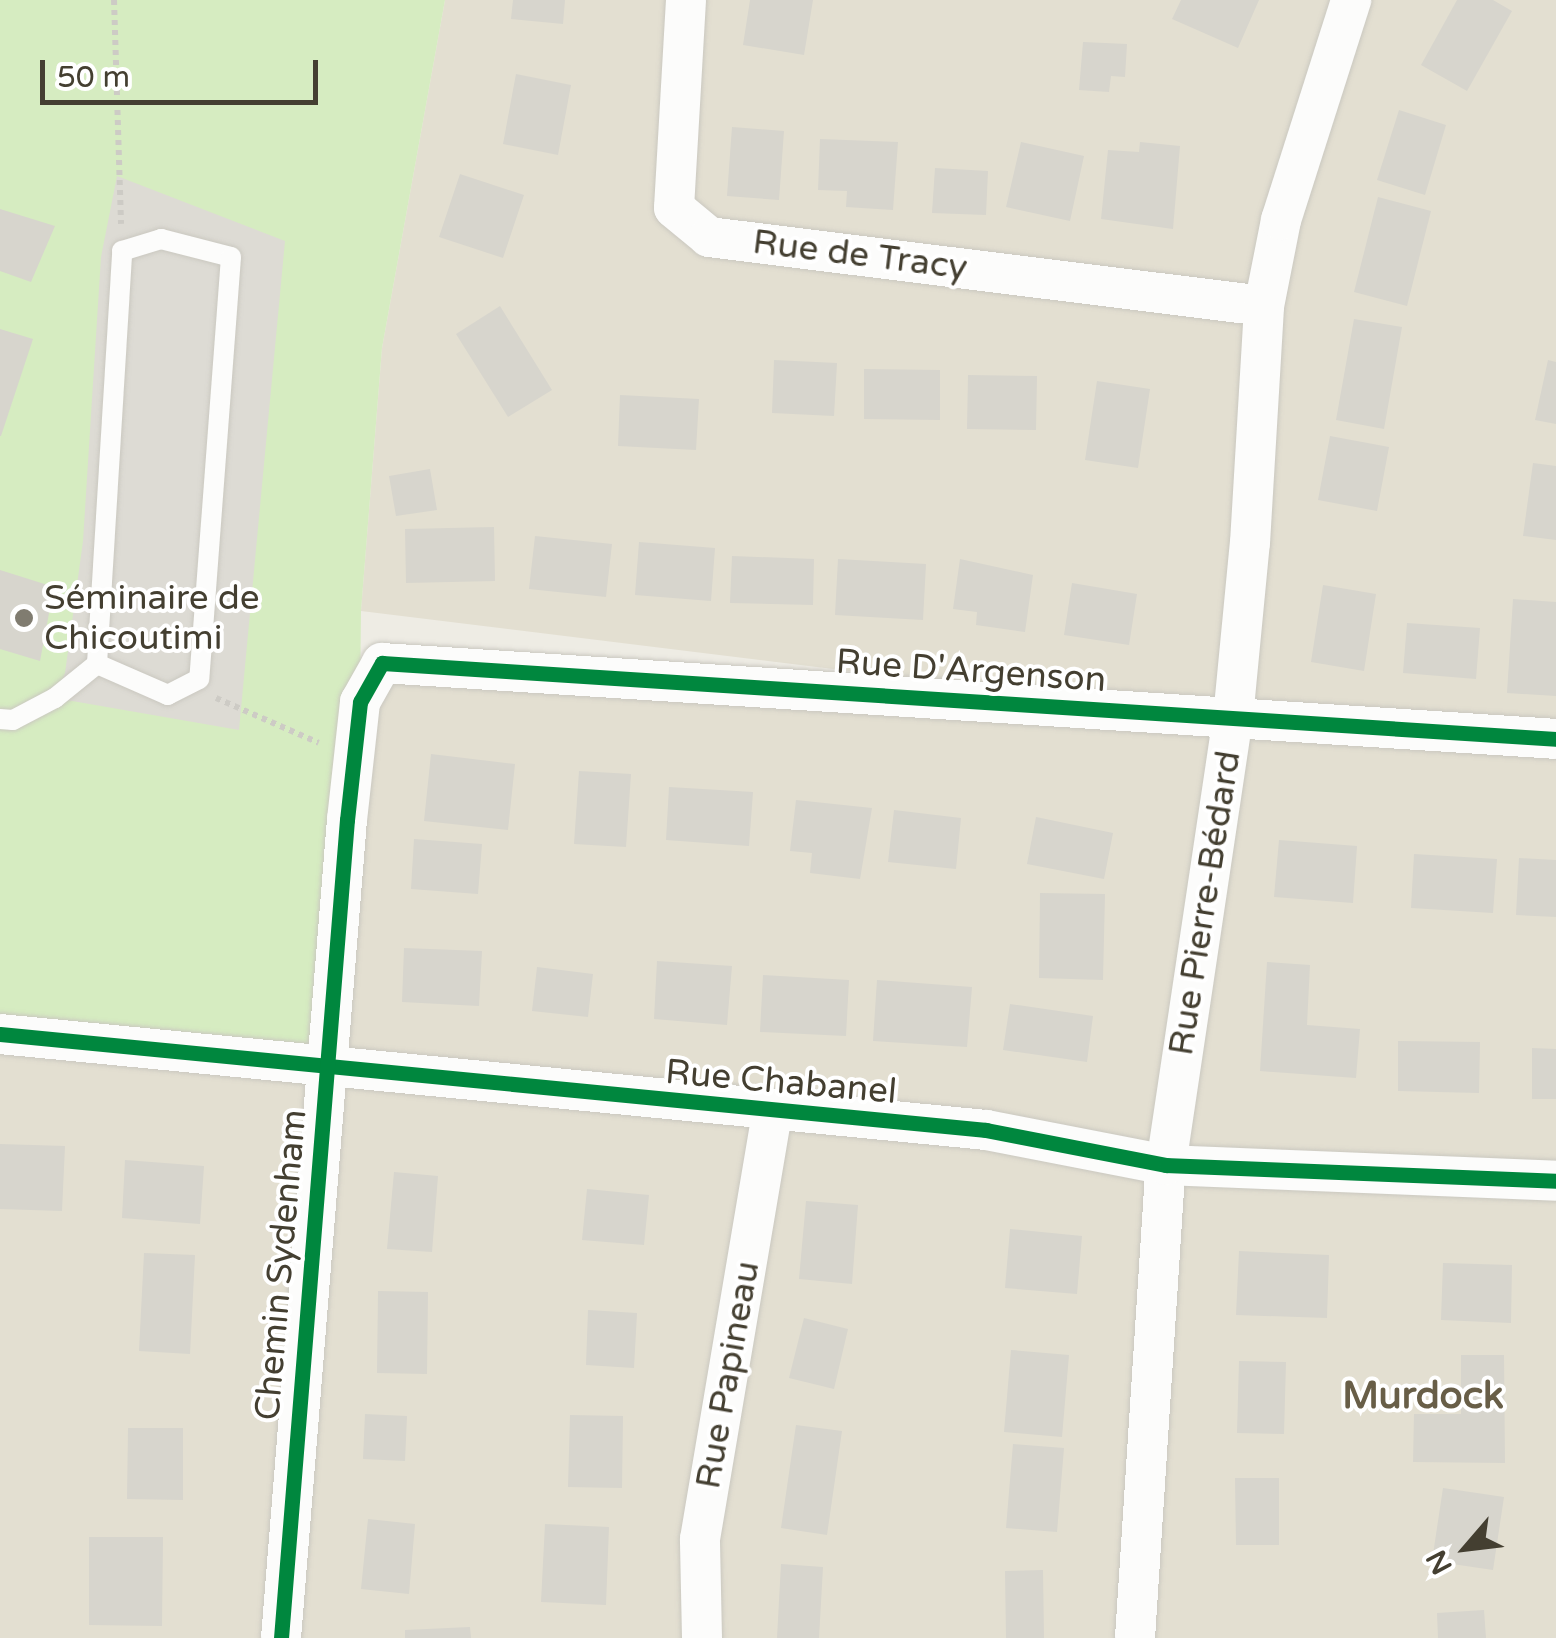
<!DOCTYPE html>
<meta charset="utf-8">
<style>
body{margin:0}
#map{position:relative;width:1556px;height:1638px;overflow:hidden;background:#eeece4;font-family:"Varela Round",sans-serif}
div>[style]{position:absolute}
.residential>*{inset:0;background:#e3dfd1}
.green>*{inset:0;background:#d6ecc1}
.parking>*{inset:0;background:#dddbd4}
.building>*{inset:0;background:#d7d5cd}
.path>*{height:6px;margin-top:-3px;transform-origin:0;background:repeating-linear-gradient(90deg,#cdcbc5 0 5px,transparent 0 10px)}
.roads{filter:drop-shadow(0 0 2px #cac8c0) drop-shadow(0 0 2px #cac8c0)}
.service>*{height:20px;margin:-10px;padding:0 10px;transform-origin:10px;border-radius:10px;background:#fcfcfb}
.minor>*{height:40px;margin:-20px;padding:0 20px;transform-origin:20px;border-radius:20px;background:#fcfcfb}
.cycleway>*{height:15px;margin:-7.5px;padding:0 7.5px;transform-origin:7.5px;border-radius:7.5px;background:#00873e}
.dots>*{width:28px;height:28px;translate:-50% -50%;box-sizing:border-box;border:5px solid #fff;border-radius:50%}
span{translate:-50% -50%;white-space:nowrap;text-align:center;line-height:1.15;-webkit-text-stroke:8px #fff;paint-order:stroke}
.street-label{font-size:35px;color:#443f31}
.poi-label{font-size:35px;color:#443f31}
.left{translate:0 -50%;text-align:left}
.neighbourhood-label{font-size:38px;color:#685e47;font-weight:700}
.north{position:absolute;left:1416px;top:1498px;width:100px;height:100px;-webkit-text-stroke:8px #fff;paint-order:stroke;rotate:242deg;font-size:28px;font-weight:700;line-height:40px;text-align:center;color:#443f31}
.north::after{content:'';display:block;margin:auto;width:35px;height:45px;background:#443f31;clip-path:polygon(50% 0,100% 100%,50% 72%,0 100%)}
.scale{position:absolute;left:40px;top:60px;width:278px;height:45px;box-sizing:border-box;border:5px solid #443f31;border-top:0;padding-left:12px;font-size:30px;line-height:35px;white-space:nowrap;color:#443f31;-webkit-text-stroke:8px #fff;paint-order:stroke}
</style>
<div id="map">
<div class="residential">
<div style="clip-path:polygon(445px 0,1556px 0,1556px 1638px,0 1638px,0 1034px,382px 663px,1207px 715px,361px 611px,382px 348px)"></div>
</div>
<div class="green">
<div style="clip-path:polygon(0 0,445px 0,382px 348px,361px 611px,360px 702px,327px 1066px,0 1034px)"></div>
</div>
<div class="parking">
<div style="clip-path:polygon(117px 176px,285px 241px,239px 730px,55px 698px,65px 673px,83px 541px,101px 257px)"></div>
</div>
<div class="building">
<div style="clip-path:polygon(513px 0,565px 0,563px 24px,511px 19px)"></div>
<div style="clip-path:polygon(750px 0,813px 0,804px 55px,743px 45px)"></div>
<div style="clip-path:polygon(1181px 0,1259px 0,1238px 48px,1172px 19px)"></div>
<div style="clip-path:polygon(1457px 0,1493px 0,1512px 11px,1467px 91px,1421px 65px)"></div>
<div style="clip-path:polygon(1083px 42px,1127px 44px,1125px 77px,1111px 76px,1109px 92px,1079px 90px)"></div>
<div style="clip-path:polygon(516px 74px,571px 85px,558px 155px,503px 144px)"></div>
<div style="clip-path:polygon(1399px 110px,1446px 125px,1425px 195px,1377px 180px)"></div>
<div style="clip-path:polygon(732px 127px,784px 131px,779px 200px,727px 196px)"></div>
<div style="clip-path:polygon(820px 139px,898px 142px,893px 210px,846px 207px,847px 191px,818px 190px)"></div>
<div style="clip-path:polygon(1021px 142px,1084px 156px,1070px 221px,1006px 207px)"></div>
<div style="clip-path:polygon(1140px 142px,1180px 146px,1173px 229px,1101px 219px,1108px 150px,1139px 152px)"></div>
<div style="clip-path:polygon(935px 168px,988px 171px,986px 215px,932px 213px)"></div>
<div style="clip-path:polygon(460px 174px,524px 195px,503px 258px,439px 237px)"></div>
<div style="clip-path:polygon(1378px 197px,1431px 211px,1407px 306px,1354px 292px)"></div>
<div style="clip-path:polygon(0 209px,55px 226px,31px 282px,0 271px)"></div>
<div style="clip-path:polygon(500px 306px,552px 390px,508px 417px,456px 334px)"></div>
<div style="clip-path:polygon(1354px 319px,1402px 327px,1384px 429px,1336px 420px)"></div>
<div style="clip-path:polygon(0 329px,33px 339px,1px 436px,0 436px)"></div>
<div style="clip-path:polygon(774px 360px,837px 363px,834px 416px,772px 413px)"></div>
<div style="clip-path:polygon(1548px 360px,1556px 362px,1556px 424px,1535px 420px)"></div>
<div style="clip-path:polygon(864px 369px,940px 370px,940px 420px,864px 419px)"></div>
<div style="clip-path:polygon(968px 375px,1037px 376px,1036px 430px,967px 429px)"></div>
<div style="clip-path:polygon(1097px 381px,1150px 389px,1138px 468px,1085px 460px)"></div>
<div style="clip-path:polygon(620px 395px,699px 399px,696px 450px,618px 446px)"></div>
<div style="clip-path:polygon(1330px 436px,1389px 447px,1377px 511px,1318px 500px)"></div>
<div style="clip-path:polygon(1533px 463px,1556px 466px,1556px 540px,1523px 536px)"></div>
<div style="clip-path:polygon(430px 469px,437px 510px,396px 516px,389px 476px)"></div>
<div style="clip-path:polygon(494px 527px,495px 581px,406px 583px,405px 529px)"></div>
<div style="clip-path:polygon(535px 536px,612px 544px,606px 597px,529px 589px)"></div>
<div style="clip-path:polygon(639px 542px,715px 548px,711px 601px,635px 595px)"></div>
<div style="clip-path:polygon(732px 556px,814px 559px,813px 605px,730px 603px)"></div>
<div style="clip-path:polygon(838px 559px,926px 564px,923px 620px,835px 615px)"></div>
<div style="clip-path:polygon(960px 559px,1033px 575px,1025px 632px,976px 625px,977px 612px,953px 609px)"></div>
<div style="clip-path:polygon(0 570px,54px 587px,40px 661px,0 649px)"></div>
<div style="clip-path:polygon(1072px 583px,1137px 594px,1129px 645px,1064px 635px)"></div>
<div style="clip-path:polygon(1323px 585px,1376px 594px,1364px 671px,1311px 662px)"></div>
<div style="clip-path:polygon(1513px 599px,1556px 602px,1556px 696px,1507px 693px)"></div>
<div style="clip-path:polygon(1407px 623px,1480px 628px,1476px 679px,1403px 673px)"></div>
<div style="clip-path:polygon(431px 754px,515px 764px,508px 830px,424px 821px)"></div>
<div style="clip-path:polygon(579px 771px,631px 774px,626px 847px,574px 844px)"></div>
<div style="clip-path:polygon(669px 787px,753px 792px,749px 846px,666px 840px)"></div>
<div style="clip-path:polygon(796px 800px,872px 808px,860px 879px,810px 873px,812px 853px,790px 851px)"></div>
<div style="clip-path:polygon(894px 810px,961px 818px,956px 869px,888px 862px)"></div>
<div style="clip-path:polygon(1036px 817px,1113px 833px,1104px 879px,1027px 864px)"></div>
<div style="clip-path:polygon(414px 839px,482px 844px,478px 894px,411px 889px)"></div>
<div style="clip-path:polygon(1279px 840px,1357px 846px,1353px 903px,1274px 897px)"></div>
<div style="clip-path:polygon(1414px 854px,1497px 859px,1493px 913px,1411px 908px)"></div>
<div style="clip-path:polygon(1519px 858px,1556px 860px,1556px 917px,1516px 915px)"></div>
<div style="clip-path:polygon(1040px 893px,1105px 894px,1103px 980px,1039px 978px)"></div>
<div style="clip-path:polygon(404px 948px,482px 951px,479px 1006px,402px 1002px)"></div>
<div style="clip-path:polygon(657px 961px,732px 966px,727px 1025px,654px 1019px)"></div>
<div style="clip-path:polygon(1267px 962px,1310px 965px,1307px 1025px,1360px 1029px,1356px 1078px,1260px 1071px)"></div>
<div style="clip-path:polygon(537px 967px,593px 974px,588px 1017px,532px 1011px)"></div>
<div style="clip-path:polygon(763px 975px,849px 980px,846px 1036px,760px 1032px)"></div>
<div style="clip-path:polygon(877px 980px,972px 987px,967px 1047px,873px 1041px)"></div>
<div style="clip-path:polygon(1010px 1004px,1093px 1016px,1087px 1062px,1003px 1050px)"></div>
<div style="clip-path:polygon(1398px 1041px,1480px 1042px,1479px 1093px,1398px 1091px)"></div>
<div style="clip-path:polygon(1532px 1048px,1556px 1049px,1556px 1099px,1532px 1099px)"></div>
<div style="clip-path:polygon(0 1144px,65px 1146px,62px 1211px,0 1209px)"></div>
<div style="clip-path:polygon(125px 1160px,204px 1166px,200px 1224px,122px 1218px)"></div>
<div style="clip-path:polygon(394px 1172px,438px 1176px,432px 1252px,387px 1249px)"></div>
<div style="clip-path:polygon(587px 1189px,649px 1195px,644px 1245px,582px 1240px)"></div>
<div style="clip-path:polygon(806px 1201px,858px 1205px,852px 1284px,799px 1279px)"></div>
<div style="clip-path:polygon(1010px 1229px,1082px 1236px,1077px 1294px,1005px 1288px)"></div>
<div style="clip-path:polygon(1239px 1251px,1329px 1255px,1327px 1318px,1236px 1315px)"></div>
<div style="clip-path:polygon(144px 1253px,195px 1255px,190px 1354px,139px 1351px)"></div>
<div style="clip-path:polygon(1443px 1263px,1512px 1265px,1511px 1323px,1441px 1320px)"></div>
<div style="clip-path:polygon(378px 1291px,428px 1292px,427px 1374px,377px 1373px)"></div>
<div style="clip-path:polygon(588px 1310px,637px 1313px,634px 1368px,586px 1365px)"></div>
<div style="clip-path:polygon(804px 1318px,848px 1329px,834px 1389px,789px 1378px)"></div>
<div style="clip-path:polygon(1011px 1350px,1069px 1355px,1062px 1437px,1004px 1432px)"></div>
<div style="clip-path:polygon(1461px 1355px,1504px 1355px,1505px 1463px,1413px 1462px,1414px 1414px,1461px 1414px)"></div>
<div style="clip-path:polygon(1239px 1361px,1286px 1362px,1284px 1434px,1237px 1433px)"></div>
<div style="clip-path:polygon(365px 1414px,407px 1416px,405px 1461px,363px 1459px)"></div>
<div style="clip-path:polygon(570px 1415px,623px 1416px,622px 1488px,568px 1487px)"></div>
<div style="clip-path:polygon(796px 1425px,842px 1431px,827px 1535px,781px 1528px)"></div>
<div style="clip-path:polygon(128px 1428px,183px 1428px,183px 1500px,127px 1499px)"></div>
<div style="clip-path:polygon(1013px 1444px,1064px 1448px,1057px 1532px,1006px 1528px)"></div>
<div style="clip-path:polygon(1235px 1478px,1279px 1478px,1279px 1545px,1236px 1545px)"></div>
<div style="clip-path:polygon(1443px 1488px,1504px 1497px,1493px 1570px,1432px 1561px)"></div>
<div style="clip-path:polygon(368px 1519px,415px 1524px,409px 1594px,361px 1589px)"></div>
<div style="clip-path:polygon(545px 1524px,609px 1527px,606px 1605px,541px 1602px)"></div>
<div style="clip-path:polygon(89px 1537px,163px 1537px,162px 1626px,89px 1625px)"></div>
<div style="clip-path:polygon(781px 1564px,823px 1567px,819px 1638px,777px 1638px)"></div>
<div style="clip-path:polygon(1043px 1570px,1044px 1638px,1006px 1638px,1005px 1571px)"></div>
<div style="clip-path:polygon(1484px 1610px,1486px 1638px,1438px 1638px,1437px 1613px)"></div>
<div style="clip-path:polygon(470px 1627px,471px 1638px,405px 1638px,405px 1630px)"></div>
</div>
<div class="path">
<div style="left:114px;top:0;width:224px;rotate:88.2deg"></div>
<div style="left:216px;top:698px;width:112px;rotate:23.6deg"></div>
</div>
<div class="roads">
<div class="service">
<div style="left:0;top:719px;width:13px;rotate:4deg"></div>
<div style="left:13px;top:720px;width:47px;rotate:-27.6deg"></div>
<div style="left:55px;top:698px;width:54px;rotate:-39deg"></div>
<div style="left:97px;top:664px;width:414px;rotate:-86.5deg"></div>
<div style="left:122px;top:251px;width:41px;rotate:-17.1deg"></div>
<div style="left:161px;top:239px;width:72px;rotate:14.4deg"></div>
<div style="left:231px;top:257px;width:423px;rotate:94.3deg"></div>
<div style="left:199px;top:679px;width:35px;rotate:153deg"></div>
<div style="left:168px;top:695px;width:77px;rotate:-156.4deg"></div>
</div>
<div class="minor">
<div style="left:686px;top:0;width:208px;rotate:93.3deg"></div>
<div style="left:674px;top:208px;width:45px;rotate:39.6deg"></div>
<div style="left:709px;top:237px;width:559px;rotate:7.09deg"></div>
<div style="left:0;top:1034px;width:991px;rotate:5.56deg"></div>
<div style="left:986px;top:1130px;width:183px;rotate:11deg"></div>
<div style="left:1166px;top:1165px;width:390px;rotate:2.3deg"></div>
<div style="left:281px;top:1638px;width:821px;rotate:-85.39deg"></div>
<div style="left:347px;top:820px;width:119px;rotate:-83.7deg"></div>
<div style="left:360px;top:702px;width:45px;rotate:-60.6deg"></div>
<div style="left:382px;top:663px;width:1176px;rotate:3.7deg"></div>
<div style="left:702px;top:1638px;width:99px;rotate:-91.2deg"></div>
<div style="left:700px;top:1539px;width:432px;rotate:-80.4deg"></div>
<div style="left:1135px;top:1638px;width:474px;rotate:-86.3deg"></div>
<div style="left:1166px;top:1165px;width:452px;rotate:-81.5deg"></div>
<div style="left:1233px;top:718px;width:176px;rotate:-84.5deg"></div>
<div style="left:1250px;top:543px;width:237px;rotate:-86.6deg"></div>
<div style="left:1264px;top:306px;width:88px;rotate:-78.8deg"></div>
<div style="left:1281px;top:220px;width:231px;rotate:-72.3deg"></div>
</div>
</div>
<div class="cycleway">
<div style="left:0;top:1034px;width:991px;rotate:5.56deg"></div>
<div style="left:986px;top:1130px;width:183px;rotate:11deg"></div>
<div style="left:1166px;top:1165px;width:390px;rotate:2.3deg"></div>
<div style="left:281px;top:1638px;width:821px;rotate:-85.39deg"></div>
<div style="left:347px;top:820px;width:119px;rotate:-83.7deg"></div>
<div style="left:360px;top:702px;width:45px;rotate:-60.6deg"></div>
<div style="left:382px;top:663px;width:1176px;rotate:3.7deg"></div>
</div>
<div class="dots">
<div style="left:24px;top:618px;background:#807c70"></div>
</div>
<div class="street-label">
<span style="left:860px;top:255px;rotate:7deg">Rue de Tracy</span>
<span style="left:971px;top:671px;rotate:4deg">Rue D'Argenson</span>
<span style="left:1205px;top:903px;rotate:-81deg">Rue Pierre-Bédard</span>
<span style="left:781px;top:1082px;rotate:5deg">Rue Chabanel</span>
<span style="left:281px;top:1265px;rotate:-85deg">Chemin Sydenham</span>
<span style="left:728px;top:1375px;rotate:-80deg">Rue Papineau</span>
</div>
<div class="poi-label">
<span class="left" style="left:44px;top:618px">Séminaire de<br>Chicoutimi</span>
</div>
<div class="neighbourhood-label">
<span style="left:1423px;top:1397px">Murdock</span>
</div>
<div class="north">N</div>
<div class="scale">50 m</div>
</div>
